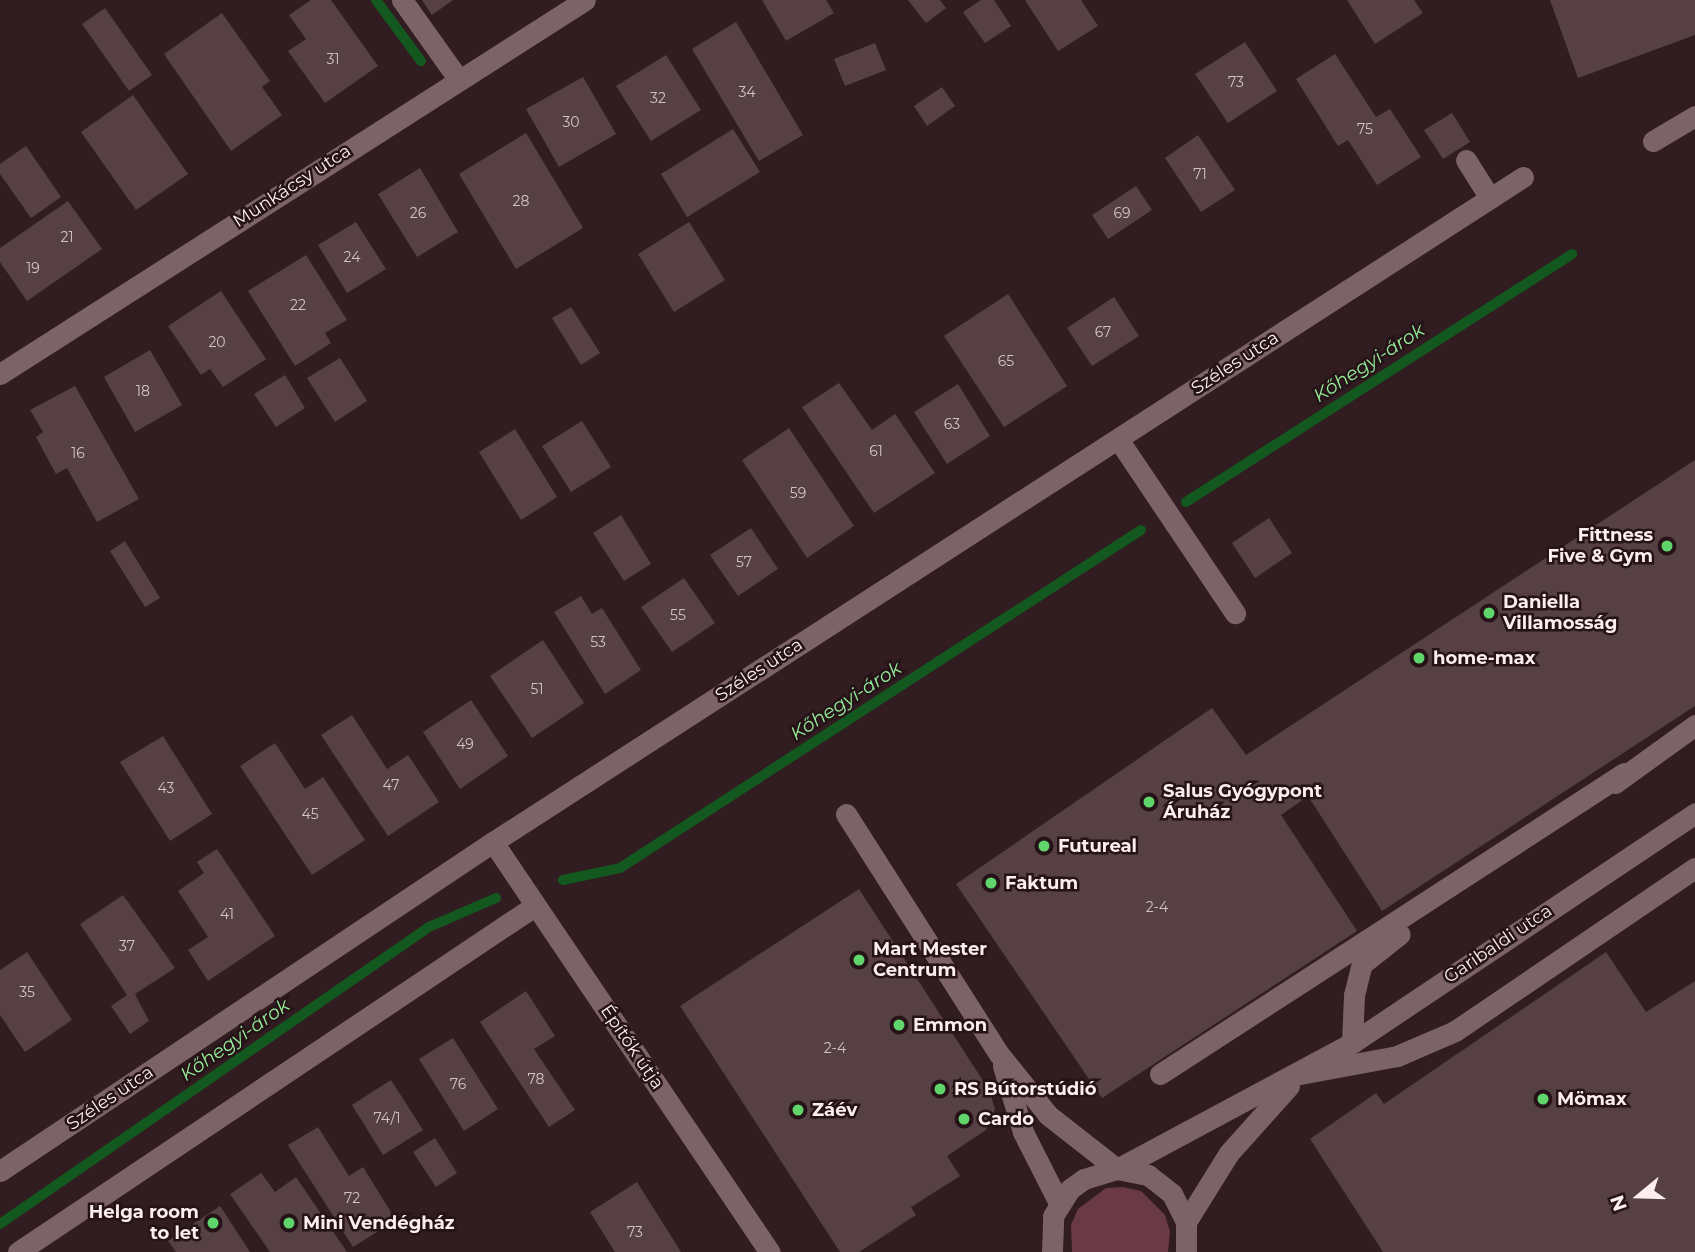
<!DOCTYPE html>
<meta charset="utf-8">
<style>
body{margin:0}
#map{position:relative;width:1695px;height:1252px;overflow:hidden;background:#311c21;font-family:Montserrat,sans-serif}
div>[style]{position:absolute}
.green>*{inset:0;background:#693a45}
.stream>*{height:10px;margin:-5px;padding:0 5px;transform-origin:5px;border-radius:5px;background:#13581e}
.building>*{inset:0;background:#574044}
.lane>*{height:21px;margin:-10.5px;padding:0 10.5px;transform-origin:10.5px;border-radius:10.5px;background:#7c6367}
.street>*{height:21px;margin:-10.5px;padding:0 10.5px;transform-origin:10.5px;border-radius:10.5px;background:#7c6367}
.dots>*{width:19px;height:19px;translate:-50% -50%;box-sizing:border-box;border:4px solid #261317;border-radius:50%}
span{translate:-50% -50%;white-space:nowrap;text-align:center;line-height:1.15;-webkit-text-stroke:5px #261317;paint-order:stroke}
.number-label{font-size:14px;color:#d3c2c4}
.number-label span{-webkit-text-stroke-width:0}
.street-label{font-size:18px;color:#fcedef}
.poi-label{font-size:18px;color:#fcedef;font-weight:700}
.right{translate:-100% -50%;text-align:right}
.left{translate:0 -50%;text-align:left}
.water-label{font-size:19px;color:#94ed99;font-style:italic}
.north{position:absolute;left:1604px;top:1161px;width:70px;height:70px;-webkit-text-stroke:5px #261317;paint-order:stroke;rotate:251deg;font-size:19px;font-weight:700;line-height:28px;text-align:center;color:#fcedef}
.north::after{content:'';display:block;margin:auto;width:24px;height:32px;background:#fcedef;clip-path:polygon(50% 0,100% 100%,50% 72%,0 100%)}
</style>
<div id="map">
<div class="green">
<div style="clip-path:polygon(1123px 1187px,1141px 1191px,1165px 1215px,1170px 1232px,1168px 1252px,1072px 1252px,1071px 1225px,1078px 1209px,1106px 1188px)"></div>
</div>
<div class="stream">
<div style="left:376px;top:0;width:76px;rotate:53.6deg"></div>
<div style="left:1186px;top:502px;width:459px;rotate:-32.7deg"></div>
<div style="left:563px;top:880px;width:58px;rotate:-11.9deg"></div>
<div style="left:620px;top:868px;width:621px;rotate:-32.97deg"></div>
<div style="left:0;top:1224px;width:522px;rotate:-34.7deg"></div>
<div style="left:429px;top:927px;width:73px;rotate:-23.4deg"></div>
</div>
<div class="building">
<div style="clip-path:polygon(311px 0,331px 0,378px 66px,325px 103px,288px 51px,306px 39px,289px 15px)"></div>
<div style="clip-path:polygon(422px 0,453px 0,432px 15px)"></div>
<div style="clip-path:polygon(762px 0,826px 0,834px 13px,786px 41px)"></div>
<div style="clip-path:polygon(908px 0,940px 0,946px 8px,926px 23px)"></div>
<div style="clip-path:polygon(981px 0,994px 0,1011px 26px,985px 43px,963px 12px)"></div>
<div style="clip-path:polygon(1025px 0,1081px 0,1098px 26px,1058px 51px)"></div>
<div style="clip-path:polygon(1347px 0,1414px 0,1423px 13px,1375px 44px)"></div>
<div style="clip-path:polygon(1550px 0,1695px 0,1695px 35px,1578px 78px)"></div>
<div style="clip-path:polygon(105px 8px,152px 75px,129px 91px,82px 24px)"></div>
<div style="clip-path:polygon(222px 13px,270px 81px,262px 87px,282px 115px,231px 151px,164px 54px)"></div>
<div style="clip-path:polygon(736px 22px,803px 135px,759px 161px,692px 49px)"></div>
<div style="clip-path:polygon(1245px 42px,1277px 91px,1228px 123px,1195px 74px)"></div>
<div style="clip-path:polygon(875px 43px,886px 70px,845px 86px,834px 59px)"></div>
<div style="clip-path:polygon(1335px 54px,1376px 117px,1390px 109px,1421px 157px,1377px 185px,1348px 140px,1338px 146px,1296px 79px)"></div>
<div style="clip-path:polygon(666px 55px,701px 110px,651px 141px,616px 86px)"></div>
<div style="clip-path:polygon(583px 77px,616px 134px,559px 167px,526px 109px)"></div>
<div style="clip-path:polygon(942px 87px,955px 106px,927px 126px,914px 106px)"></div>
<div style="clip-path:polygon(133px 95px,188px 174px,136px 210px,81px 132px)"></div>
<div style="clip-path:polygon(1452px 113px,1470px 142px,1443px 159px,1424px 130px)"></div>
<div style="clip-path:polygon(733px 129px,760px 172px,687px 217px,661px 174px)"></div>
<div style="clip-path:polygon(526px 133px,583px 228px,516px 269px,459px 174px)"></div>
<div style="clip-path:polygon(1198px 135px,1235px 190px,1201px 212px,1165px 158px)"></div>
<div style="clip-path:polygon(26px 146px,61px 197px,31px 218px,0 174px,0 164px)"></div>
<div style="clip-path:polygon(420px 168px,458px 232px,417px 257px,378px 194px)"></div>
<div style="clip-path:polygon(1136px 186px,1152px 210px,1108px 239px,1092px 215px)"></div>
<div style="clip-path:polygon(68px 201px,102px 249px,27px 301px,0 262px,0 248px)"></div>
<div style="clip-path:polygon(356px 222px,386px 269px,347px 293px,318px 245px)"></div>
<div style="clip-path:polygon(689px 222px,725px 280px,674px 312px,638px 254px)"></div>
<div style="clip-path:polygon(306px 255px,347px 320px,325px 333px,331px 343px,295px 366px,248px 291px)"></div>
<div style="clip-path:polygon(221px 291px,266px 359px,223px 387px,210px 369px,201px 375px,168px 326px)"></div>
<div style="clip-path:polygon(1008px 294px,1067px 386px,1004px 427px,944px 336px)"></div>
<div style="clip-path:polygon(1114px 297px,1139px 336px,1092px 366px,1067px 328px)"></div>
<div style="clip-path:polygon(571px 307px,600px 353px,581px 365px,552px 318px)"></div>
<div style="clip-path:polygon(150px 350px,182px 405px,135px 432px,104px 377px)"></div>
<div style="clip-path:polygon(340px 358px,367px 401px,335px 422px,307px 378px)"></div>
<div style="clip-path:polygon(285px 375px,305px 408px,276px 427px,254px 394px)"></div>
<div style="clip-path:polygon(839px 383px,872px 430px,895px 414px,935px 473px,874px 513px,802px 407px)"></div>
<div style="clip-path:polygon(958px 384px,990px 436px,947px 464px,914px 412px)"></div>
<div style="clip-path:polygon(75px 386px,139px 499px,97px 522px,67px 468px,56px 474px,36px 437px,43px 432px,30px 410px)"></div>
<div style="clip-path:polygon(582px 421px,611px 467px,571px 492px,542px 446px)"></div>
<div style="clip-path:polygon(789px 428px,854px 526px,807px 558px,742px 460px)"></div>
<div style="clip-path:polygon(515px 429px,557px 497px,521px 520px,479px 452px)"></div>
<div style="clip-path:polygon(1695px 460px,1695px 706px,1382px 911px,1308px 796px,1281px 815px,1357px 931px,1102px 1098px,956px 884px,1212px 708px,1246px 755px)"></div>
<div style="clip-path:polygon(621px 515px,651px 564px,624px 581px,593px 533px)"></div>
<div style="clip-path:polygon(1269px 518px,1292px 553px,1255px 578px,1232px 543px)"></div>
<div style="clip-path:polygon(751px 528px,778px 569px,738px 596px,710px 555px)"></div>
<div style="clip-path:polygon(125px 541px,160px 598px,145px 607px,110px 551px)"></div>
<div style="clip-path:polygon(684px 578px,715px 623px,672px 652px,641px 607px)"></div>
<div style="clip-path:polygon(581px 596px,592px 614px,602px 608px,641px 670px,605px 694px,554px 612px)"></div>
<div style="clip-path:polygon(543px 640px,584px 703px,532px 738px,490px 676px)"></div>
<div style="clip-path:polygon(471px 700px,508px 756px,460px 789px,423px 732px)"></div>
<div style="clip-path:polygon(352px 715px,387px 769px,408px 755px,439px 802px,388px 836px,321px 735px)"></div>
<div style="clip-path:polygon(163px 736px,212px 814px,170px 841px,120px 762px)"></div>
<div style="clip-path:polygon(275px 743px,305px 789px,323px 777px,365px 840px,312px 875px,240px 766px)"></div>
<div style="clip-path:polygon(217px 849px,275px 936px,208px 981px,188px 950px,208px 937px,178px 891px,204px 873px,197px 862px)"></div>
<div style="clip-path:polygon(859px 889px,989px 1090px,995px 1109px,986px 1130px,947px 1156px,960px 1176px,911px 1207px,916px 1215px,859px 1252px,840px 1252px,680px 1006px)"></div>
<div style="clip-path:polygon(123px 895px,175px 968px,135px 994px,149px 1021px,130px 1034px,111px 1006px,127px 995px,80px 924px)"></div>
<div style="clip-path:polygon(27px 952px,72px 1020px,25px 1052px,0 1015px,0 970px)"></div>
<div style="clip-path:polygon(1606px 952px,1646px 1012px,1695px 981px,1695px 1252px,1383px 1252px,1310px 1139px,1376px 1093px,1384px 1104px)"></div>
<div style="clip-path:polygon(526px 991px,555px 1036px,534px 1049px,575px 1110px,549px 1127px,480px 1022px)"></div>
<div style="clip-path:polygon(453px 1038px,498px 1109px,464px 1131px,419px 1059px)"></div>
<div style="clip-path:polygon(391px 1080px,423px 1130px,383px 1155px,352px 1105px)"></div>
<div style="clip-path:polygon(318px 1127px,349px 1176px,363px 1167px,396px 1220px,353px 1247px,288px 1145px)"></div>
<div style="clip-path:polygon(435px 1138px,457px 1173px,436px 1187px,413px 1152px)"></div>
<div style="clip-path:polygon(261px 1173px,275px 1192px,296px 1177px,347px 1252px,270px 1252px,230px 1194px)"></div>
<div style="clip-path:polygon(637px 1182px,681px 1252px,615px 1252px,590px 1212px)"></div>
<div style="clip-path:polygon(220px 1206px,250px 1252px,176px 1252px,168px 1241px)"></div>
</div>
<div class="lane">
<div style="left:402px;top:0;width:98px;rotate:54.5deg"></div>
<div style="left:1653px;top:141px;width:49px;rotate:-30.8deg"></div>
<div style="left:1466px;top:160px;width:45px;rotate:57.7deg"></div>
<div style="left:1118px;top:439px;width:210px;rotate:56.1deg"></div>
<div style="left:1615px;top:783px;width:99px;rotate:-35.9deg"></div>
<div style="left:846px;top:814px;width:285px;rotate:57.5deg"></div>
<div style="left:999px;top:1054px;width:78px;rotate:51.2deg"></div>
<div style="left:1048px;top:1115px;width:88px;rotate:38deg"></div>
<div style="left:1352px;top:1043px;width:48px;rotate:-87.6deg"></div>
<div style="left:1354px;top:995px;width:32px;rotate:-76deg"></div>
<div style="left:1362px;top:964px;width:48px;rotate:-38.3deg"></div>
<div style="left:1003px;top:1066px;width:69px;rotate:73.1deg"></div>
<div style="left:1023px;top:1132px;width:80px;rotate:63.1deg"></div>
<div style="left:1160px;top:1074px;width:553px;rotate:-32.97deg"></div>
<div style="left:1300px;top:1074px;width:99px;rotate:-10.5deg"></div>
<div style="left:1397px;top:1056px;width:63px;rotate:-23.3deg"></div>
<div style="left:1455px;top:1031px;width:290px;rotate:-34.2deg"></div>
</div>
<div class="street">
<div style="left:0;top:374px;width:694px;rotate:-32.59deg"></div>
<div style="left:493px;top:842px;width:495px;rotate:56deg"></div>
<div style="left:1117px;top:1169px;width:267px;rotate:-28.2deg"></div>
<div style="left:1352px;top:1043px;width:413px;rotate:-33.8deg"></div>
<div style="left:0;top:1171px;width:593px;rotate:-33.72deg"></div>
<div style="left:493px;top:842px;width:1226px;rotate:-32.85deg"></div>
<div style="left:1186px;top:1222px;width:81px;rotate:-58.1deg"></div>
<div style="left:1229px;top:1153px;width:90px;rotate:-48.2deg"></div>
<div style="left:18px;top:1252px;width:620px;rotate:-33.82deg"></div>
<div style="left:1052px;top:1252px;width:36px;rotate:-88deg"></div>
<div style="left:1053px;top:1216px;width:32px;rotate:-58deg"></div>
<div style="left:1070px;top:1189px;width:17px;rotate:-36deg"></div>
<div style="left:1084px;top:1179px;width:34px;rotate:-17deg"></div>
<div style="left:1117px;top:1169px;width:32px;rotate:11deg"></div>
<div style="left:1148px;top:1175px;width:31px;rotate:38deg"></div>
<div style="left:1172px;top:1194px;width:31px;rotate:63deg"></div>
<div style="left:1186px;top:1222px;width:30px;rotate:90deg"></div>
</div>
<div class="dots">
<div style="left:1667px;top:546px;background:#5fd56b"></div>
<div style="left:1489px;top:613px;background:#5fd56b"></div>
<div style="left:1419px;top:658px;background:#5fd56b"></div>
<div style="left:1149px;top:802px;background:#5fd56b"></div>
<div style="left:1044px;top:846px;background:#5fd56b"></div>
<div style="left:991px;top:883px;background:#5fd56b"></div>
<div style="left:859px;top:960px;background:#5fd56b"></div>
<div style="left:899px;top:1025px;background:#5fd56b"></div>
<div style="left:940px;top:1089px;background:#5fd56b"></div>
<div style="left:1543px;top:1099px;background:#5fd56b"></div>
<div style="left:798px;top:1110px;background:#5fd56b"></div>
<div style="left:964px;top:1119px;background:#5fd56b"></div>
<div style="left:213px;top:1223px;background:#5fd56b"></div>
<div style="left:289px;top:1223px;background:#5fd56b"></div>
</div>
<div class="number-label">
<span style="left:333px;top:59px">31</span>
<span style="left:1236px;top:82px">73</span>
<span style="left:747px;top:92px">34</span>
<span style="left:658px;top:98px">32</span>
<span style="left:571px;top:122px">30</span>
<span style="left:1365px;top:129px">75</span>
<span style="left:1200px;top:174px">71</span>
<span style="left:521px;top:201px">28</span>
<span style="left:418px;top:213px">26</span>
<span style="left:1122px;top:213px">69</span>
<span style="left:67px;top:237px">21</span>
<span style="left:352px;top:257px">24</span>
<span style="left:33px;top:268px">19</span>
<span style="left:298px;top:305px">22</span>
<span style="left:1103px;top:332px">67</span>
<span style="left:217px;top:342px">20</span>
<span style="left:1006px;top:361px">65</span>
<span style="left:143px;top:391px">18</span>
<span style="left:952px;top:424px">63</span>
<span style="left:876px;top:451px">61</span>
<span style="left:78px;top:453px">16</span>
<span style="left:798px;top:493px">59</span>
<span style="left:744px;top:562px">57</span>
<span style="left:678px;top:615px">55</span>
<span style="left:598px;top:642px">53</span>
<span style="left:537px;top:689px">51</span>
<span style="left:465px;top:744px">49</span>
<span style="left:391px;top:785px">47</span>
<span style="left:166px;top:788px">43</span>
<span style="left:310px;top:814px">45</span>
<span style="left:1157px;top:907px">2-4</span>
<span style="left:227px;top:914px">41</span>
<span style="left:127px;top:946px">37</span>
<span style="left:27px;top:992px">35</span>
<span style="left:835px;top:1048px">2-4</span>
<span style="left:536px;top:1079px">78</span>
<span style="left:458px;top:1084px">76</span>
<span style="left:387px;top:1118px">74/1</span>
<span style="left:352px;top:1198px">72</span>
<span style="left:635px;top:1232px">73</span>
</div>
<div class="street-label">
<span style="left:292px;top:186px;rotate:-33deg">Munkácsy utca</span>
<span style="left:1235px;top:363px;rotate:-33deg">Széles utca</span>
<span style="left:759px;top:670px;rotate:-33deg">Széles utca</span>
<span style="left:1498px;top:944px;rotate:-34deg">Garibaldi utca</span>
<span style="left:632px;top:1047px;rotate:56deg">Építők útja</span>
<span style="left:110px;top:1098px;rotate:-34deg">Széles utca</span>
</div>
<div class="poi-label">
<span class="right" style="left:1653px;top:546px">Fittness<br>Five &amp; Gym</span>
<span class="left" style="left:1503px;top:613px">Daniella<br>Villamosság</span>
<span class="left" style="left:1433px;top:658px">home-max</span>
<span class="left" style="left:1163px;top:802px">Salus Gyógypont<br>Áruház</span>
<span class="left" style="left:1058px;top:846px">Futureal</span>
<span class="left" style="left:1005px;top:883px">Faktum</span>
<span class="left" style="left:873px;top:960px">Mart Mester<br>Centrum</span>
<span class="left" style="left:913px;top:1025px">Emmon</span>
<span class="left" style="left:954px;top:1089px">RS Bútorstúdió</span>
<span class="left" style="left:1557px;top:1099px">Mömax</span>
<span class="left" style="left:812px;top:1110px">Záév</span>
<span class="left" style="left:978px;top:1119px">Cardo</span>
<span class="right" style="left:199px;top:1223px">Helga room<br>to let</span>
<span class="left" style="left:303px;top:1223px">Mini Vendégház</span>
</div>
<div class="water-label">
<span style="left:1369px;top:363px;rotate:-33deg">Kőhegyi-árok</span>
<span style="left:846px;top:701px;rotate:-33deg">Kőhegyi-árok</span>
<span style="left:235px;top:1040px;rotate:-35deg">Kőhegyi-árok</span>
</div>
<div class="north">N</div>
</div>
